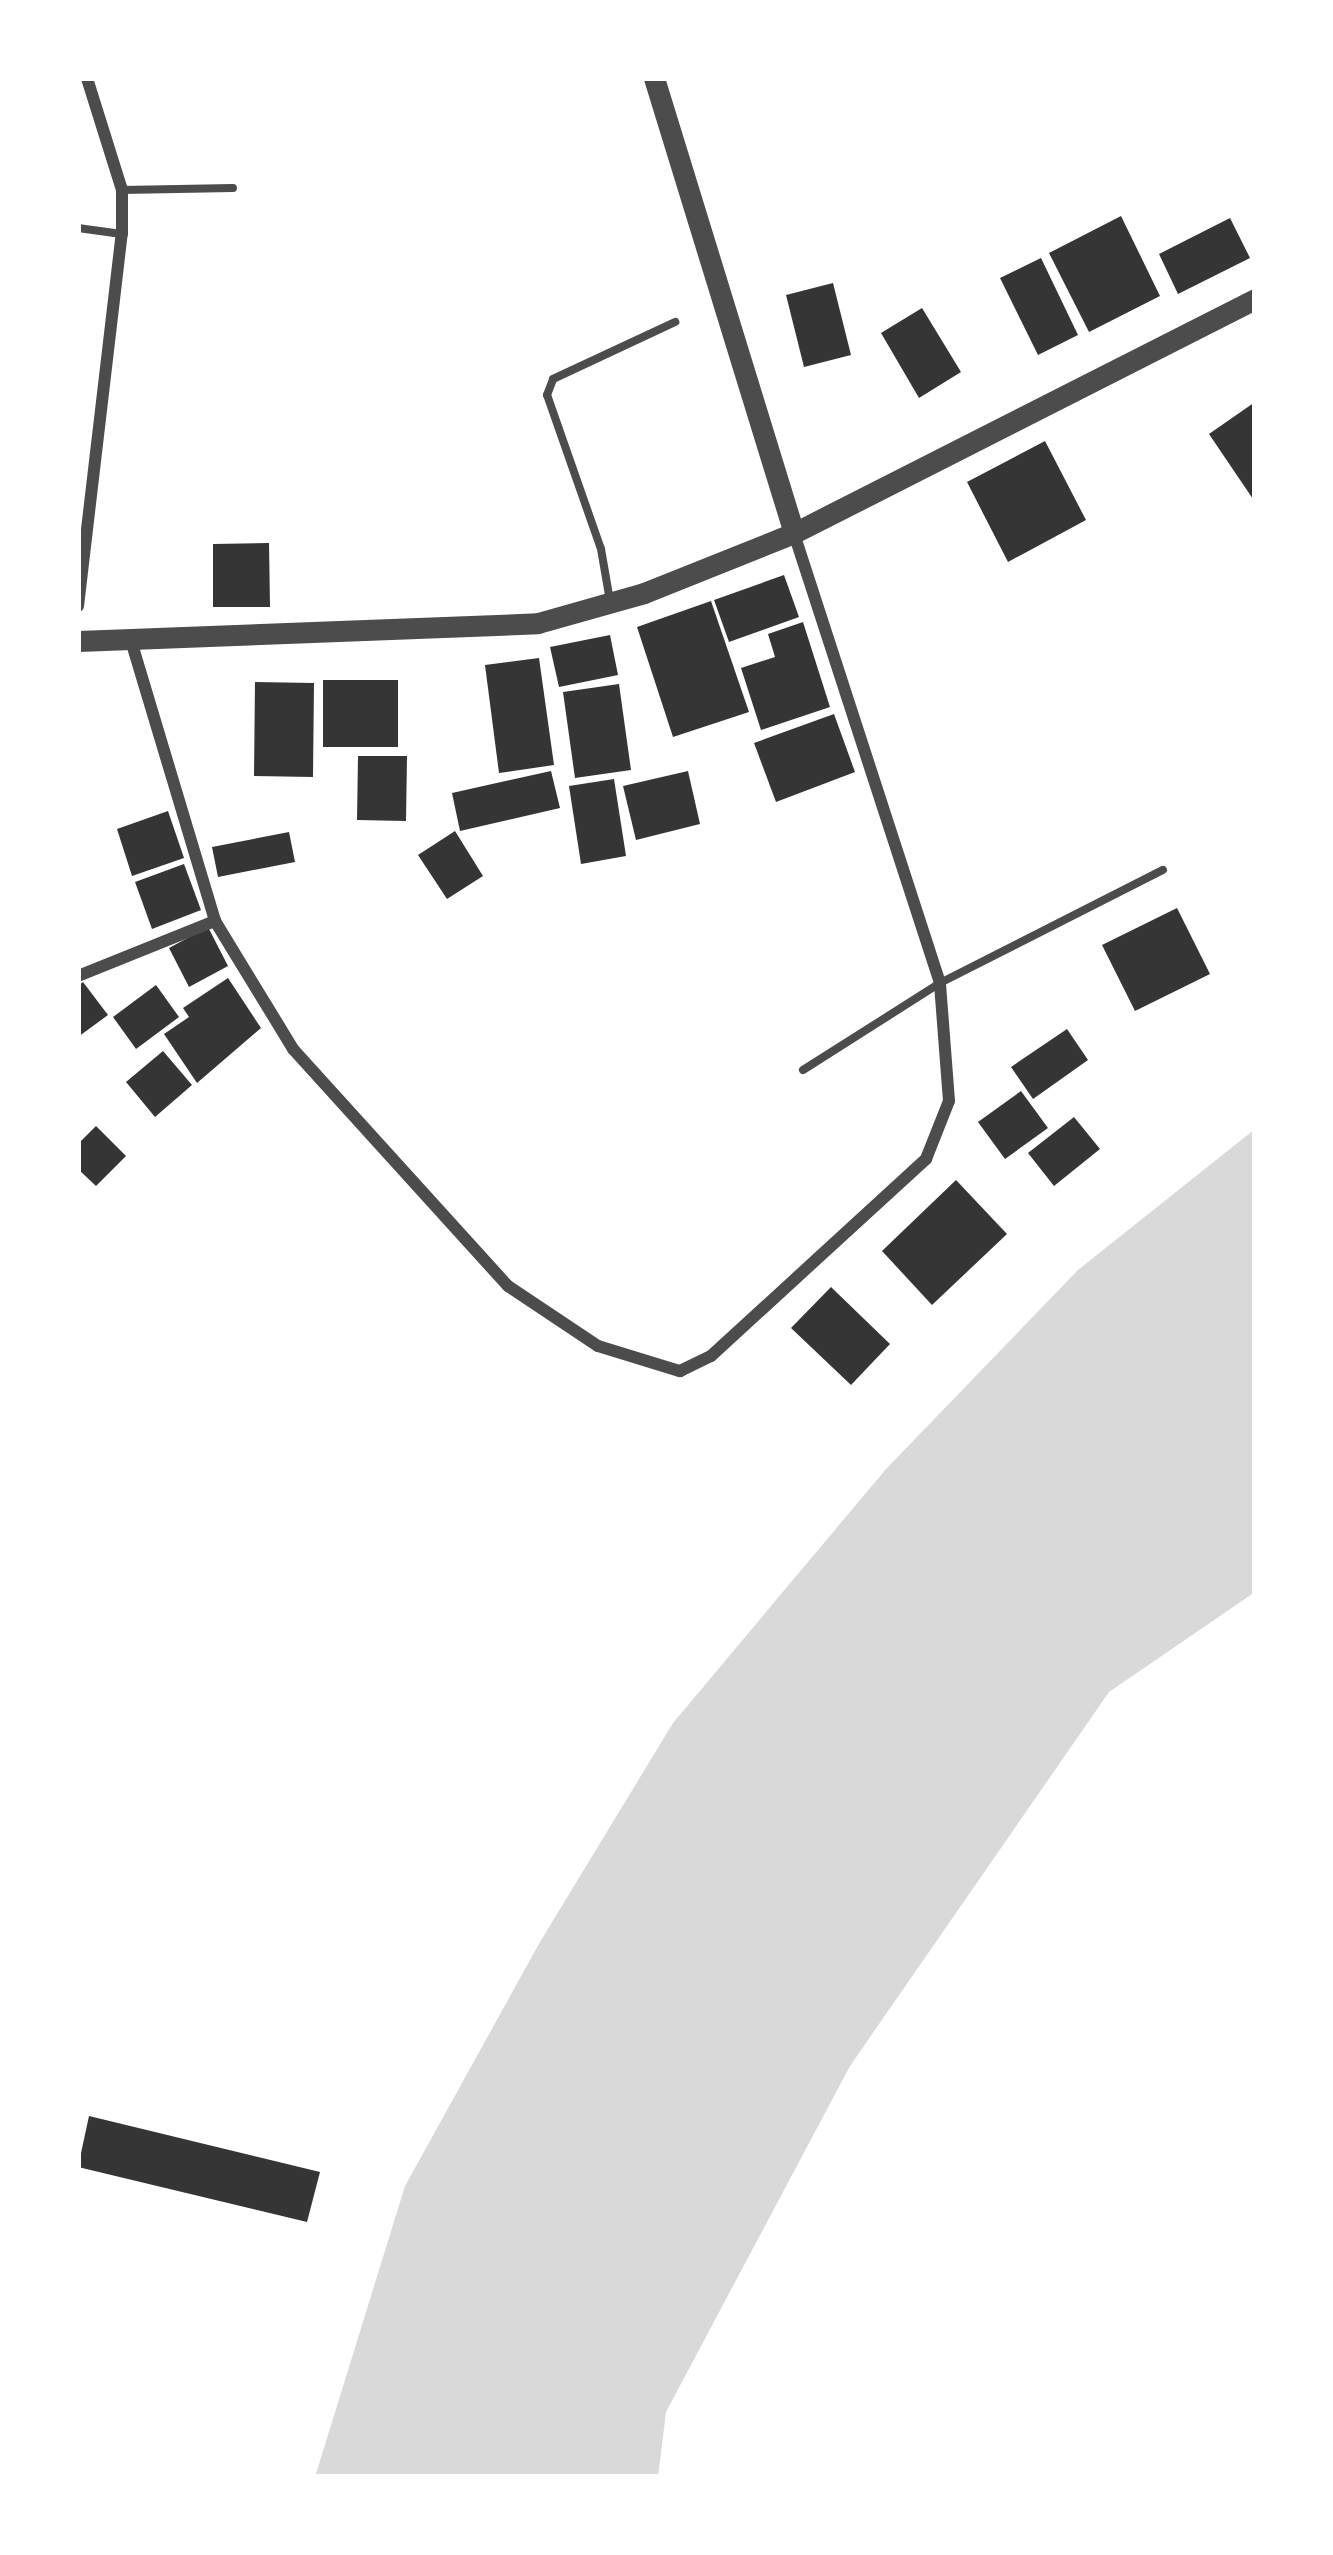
<!DOCTYPE html>
<style>
body{margin:0}
#map{position:relative;width:1333px;height:2555px;overflow:hidden;background:#fff;font-family:Lora,serif}
div>[style]{position:absolute}
.water>*{inset:0;background:#d9d9d9}
.building>*{inset:0;background:#353535}
.service>*{height:8px;margin:-4px;padding:0 4px;transform-origin:4px;border-radius:4px;background:#4c4c4c}
.minor>*{height:12px;margin:-6px;padding:0 6px;transform-origin:6px;border-radius:6px;background:#4c4c4c}
.tertiary>*{height:21px;margin:-10.5px;padding:0 10.5px;transform-origin:10.5px;border-radius:10.5px;background:#4c4c4c}
span{translate:-50% -50%;white-space:nowrap;text-align:center;line-height:1.15;-webkit-text-stroke:9px #fff;paint-order:stroke}
.frame{position:absolute;inset:0;border:81px solid #fff;pointer-events:none}
</style>
<div id="map">
<div class="water">
<div style="clip-path:polygon(1255px 1129px,1255px 1592px,1109px 1692px,850px 2066px,666px 2412px,658px 2477px,315px 2477px,405px 2186px,540px 1942px,673px 1723px,886px 1469px,1078px 1270px)"></div>
</div>
<div class="building">
<div style="clip-path:polygon(1121px 216px,1160px 296px,1089px 332px,1049px 253px)"></div>
<div style="clip-path:polygon(1230px 218px,1250px 258px,1178px 294px,1159px 254px)"></div>
<div style="clip-path:polygon(1041px 258px,1078px 335px,1038px 355px,1000px 278px)"></div>
<div style="clip-path:polygon(833px 283px,851px 355px,804px 367px,786px 295px)"></div>
<div style="clip-path:polygon(922px 308px,961px 372px,919px 398px,881px 333px)"></div>
<div style="clip-path:polygon(1255px 402px,1255px 502px,1209px 434px)"></div>
<div style="clip-path:polygon(1045px 441px,1086px 520px,1008px 562px,967px 482px)"></div>
<div style="clip-path:polygon(269px 543px,270px 607px,213px 607px,213px 544px)"></div>
<div style="clip-path:polygon(784px 575px,799px 617px,729px 642px,714px 600px)"></div>
<div style="clip-path:polygon(711px 601px,749px 712px,673px 737px,637px 627px)"></div>
<div style="clip-path:polygon(803px 622px,830px 707px,761px 730px,741px 668px,775px 657px,768px 634px)"></div>
<div style="clip-path:polygon(610px 635px,618px 675px,559px 687px,550px 647px)"></div>
<div style="clip-path:polygon(539px 658px,554px 765px,499px 773px,485px 665px)"></div>
<div style="clip-path:polygon(323px 680px,398px 680px,398px 747px,323px 747px)"></div>
<div style="clip-path:polygon(255px 682px,314px 683px,313px 777px,254px 776px)"></div>
<div style="clip-path:polygon(619px 684px,631px 770px,575px 778px,563px 692px)"></div>
<div style="clip-path:polygon(834px 714px,855px 772px,776px 802px,754px 743px)"></div>
<div style="clip-path:polygon(358px 756px,407px 756px,406px 821px,357px 820px)"></div>
<div style="clip-path:polygon(551px 771px,560px 808px,460px 831px,452px 793px)"></div>
<div style="clip-path:polygon(688px 771px,700px 824px,636px 840px,623px 786px)"></div>
<div style="clip-path:polygon(614px 779px,626px 856px,581px 864px,569px 786px)"></div>
<div style="clip-path:polygon(168px 811px,184px 858px,132px 876px,117px 829px)"></div>
<div style="clip-path:polygon(455px 831px,483px 876px,447px 899px,418px 855px)"></div>
<div style="clip-path:polygon(289px 832px,295px 862px,218px 877px,212px 847px)"></div>
<div style="clip-path:polygon(184px 864px,201px 910px,152px 929px,135px 882px)"></div>
<div style="clip-path:polygon(1177px 908px,1210px 974px,1135px 1011px,1102px 945px)"></div>
<div style="clip-path:polygon(208px 927px,228px 966px,189px 987px,169px 948px)"></div>
<div style="clip-path:polygon(228px 978px,261px 1028px,197px 1083px,164px 1034px,189px 1017px,183px 1008px)"></div>
<div style="clip-path:polygon(83px 982px,108px 1015px,78px 1037px,78px 986px)"></div>
<div style="clip-path:polygon(156px 985px,179px 1017px,136px 1049px,113px 1017px)"></div>
<div style="clip-path:polygon(1067px 1029px,1088px 1060px,1033px 1099px,1011px 1067px)"></div>
<div style="clip-path:polygon(163px 1051px,192px 1085px,155px 1117px,126px 1082px)"></div>
<div style="clip-path:polygon(1021px 1091px,1048px 1128px,1005px 1159px,978px 1122px)"></div>
<div style="clip-path:polygon(1074px 1117px,1100px 1149px,1054px 1186px,1028px 1153px)"></div>
<div style="clip-path:polygon(96px 1126px,126px 1156px,96px 1186px,78px 1169px,78px 1144px)"></div>
<div style="clip-path:polygon(956px 1180px,1007px 1234px,932px 1305px,882px 1251px)"></div>
<div style="clip-path:polygon(831px 1287px,890px 1344px,851px 1385px,791px 1328px)"></div>
<div style="clip-path:polygon(89px 2116px,320px 2172px,307px 2222px,78px 2167px)"></div>
</div>
<div class="service">
<div style="left:122px;top:190px;width:111px;rotate:-1deg"></div>
<div style="left:78px;top:228px;width:44px;rotate:7.8deg"></div>
<div style="left:610px;top:601px;width:53px;rotate:-99.8deg"></div>
<div style="left:601px;top:549px;width:163px;rotate:-109.3deg"></div>
<div style="left:547px;top:395px;width:17px;rotate:-69deg"></div>
<div style="left:553px;top:379px;width:135px;rotate:-25deg"></div>
<div style="left:803px;top:1070px;width:162px;rotate:-32.4deg"></div>
<div style="left:940px;top:983px;width:250px;rotate:-26.9deg"></div>
</div>
<div class="minor">
<div style="left:78px;top:606px;width:375px;rotate:-83.3deg"></div>
<div style="left:122px;top:234px;width:44px;rotate:-90deg"></div>
<div style="left:122px;top:190px;width:117px;rotate:-107.4deg"></div>
<div style="left:132px;top:644px;width:289px;rotate:73.3deg"></div>
<div style="left:215px;top:921px;width:150px;rotate:58.6deg"></div>
<div style="left:293px;top:1049px;width:320px;rotate:47.8deg"></div>
<div style="left:508px;top:1286px;width:108px;rotate:33.7deg"></div>
<div style="left:598px;top:1346px;width:86px;rotate:17deg"></div>
<div style="left:680px;top:1371px;width:34px;rotate:-26deg"></div>
<div style="left:711px;top:1356px;width:292px;rotate:-42.5deg"></div>
<div style="left:926px;top:1159px;width:62px;rotate:-68.4deg"></div>
<div style="left:949px;top:1101px;width:118px;rotate:-94.4deg"></div>
<div style="left:940px;top:983px;width:473px;rotate:-108deg"></div>
<div style="left:78px;top:976px;width:148px;rotate:-21.9deg"></div>
</div>
<div class="tertiary">
<div style="left:654px;top:78px;width:476px;rotate:72.9deg"></div>
<div style="left:78px;top:641px;width:460px;rotate:-2.2deg"></div>
<div style="left:538px;top:623px;width:110px;rotate:-15.8deg"></div>
<div style="left:644px;top:593px;width:162px;rotate:-21.8deg"></div>
<div style="left:794px;top:533px;width:517px;rotate:-26.91deg"></div>
</div>
<div class="frame"></div>
</div>
